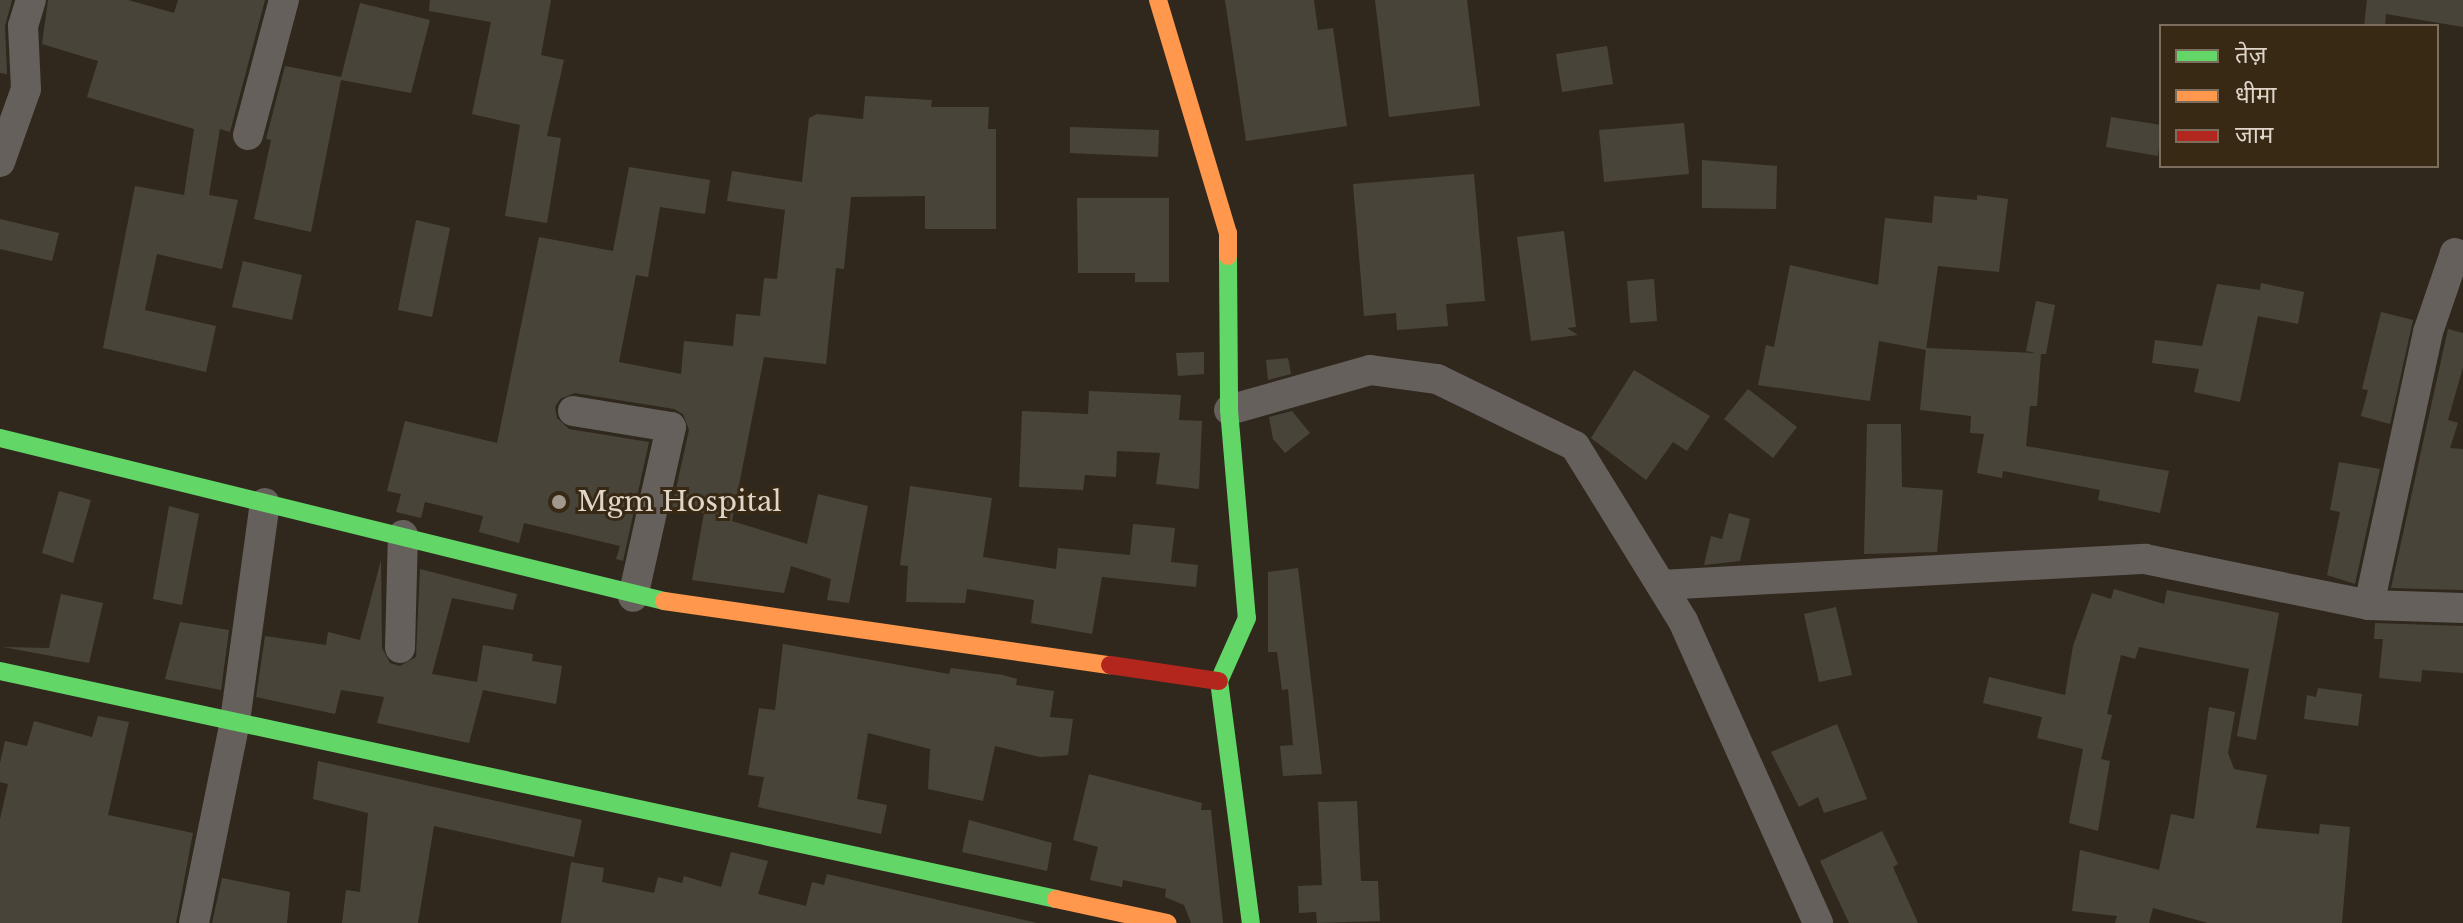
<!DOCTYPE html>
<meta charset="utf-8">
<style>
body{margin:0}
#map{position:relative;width:2463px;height:923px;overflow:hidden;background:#30281d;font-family:"Libre Baskerville","Noto Sans Devanagari",serif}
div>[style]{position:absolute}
.building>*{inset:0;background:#49443a}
.street>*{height:30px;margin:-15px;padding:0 15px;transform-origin:15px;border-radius:15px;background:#66605d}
.fast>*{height:18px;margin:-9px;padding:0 9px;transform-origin:9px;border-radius:9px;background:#63d668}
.slow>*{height:18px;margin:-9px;padding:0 9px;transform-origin:9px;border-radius:9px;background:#ff974d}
.jam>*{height:18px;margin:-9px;padding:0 9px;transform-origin:9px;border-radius:9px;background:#b3261e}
.dots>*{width:22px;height:22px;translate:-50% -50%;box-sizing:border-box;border:4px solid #382915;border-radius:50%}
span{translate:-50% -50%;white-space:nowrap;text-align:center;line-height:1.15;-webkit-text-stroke:6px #382915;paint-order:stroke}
.poi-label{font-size:28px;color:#dfd5c9}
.left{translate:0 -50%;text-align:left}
.legend{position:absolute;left:2159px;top:24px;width:280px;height:144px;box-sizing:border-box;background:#382915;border:2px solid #7b6e5d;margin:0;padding:10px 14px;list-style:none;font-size:24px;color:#dfd5c9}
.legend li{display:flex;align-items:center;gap:16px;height:40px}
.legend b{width:40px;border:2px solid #7b6e5d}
</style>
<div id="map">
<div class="building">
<div style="clip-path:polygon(0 0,12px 0,5px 26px,7px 74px,0 73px)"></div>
<div style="clip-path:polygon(48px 0,128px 0,174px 13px,178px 0,265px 0,230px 132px,220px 129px,209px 195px,238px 200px,222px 269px,157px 254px,145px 310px,216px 326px,206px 372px,103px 348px,135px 186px,184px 195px,194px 129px,87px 97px,98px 61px,42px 44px)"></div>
<div style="clip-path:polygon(430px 0,551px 0,541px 55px,564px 60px,547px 136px,561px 138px,547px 223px,505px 216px,520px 125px,472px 114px,491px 22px,429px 11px)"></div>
<div style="clip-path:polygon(1225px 0,1314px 0,1318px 30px,1333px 28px,1347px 126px,1246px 141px)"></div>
<div style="clip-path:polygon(1375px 0,1467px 0,1480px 106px,1389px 117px)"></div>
<div style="clip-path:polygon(2367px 0,2463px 0,2463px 27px,2386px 14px,2385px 26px,2364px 26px)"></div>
<div style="clip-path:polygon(360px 3px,430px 20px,411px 93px,341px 80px,311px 232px,254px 219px,271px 140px,266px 139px,285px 66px,341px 77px)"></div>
<div style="clip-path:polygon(1607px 46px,1613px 84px,1562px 92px,1556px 54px)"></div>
<div style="clip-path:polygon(865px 96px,932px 100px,931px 107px,989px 107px,988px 129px,996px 129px,996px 229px,925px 229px,925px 196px,851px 197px,844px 269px,836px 268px,826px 364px,764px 357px,732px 521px,807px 544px,818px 494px,868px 506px,849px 603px,827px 600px,831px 579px,791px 566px,784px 593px,692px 580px,704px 513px,672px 507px,689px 430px,683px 414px,674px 409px,575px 393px,560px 399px,555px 407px,557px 418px,569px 429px,649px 442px,623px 561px,616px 559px,620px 546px,524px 523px,519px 543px,479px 532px,483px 516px,425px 502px,421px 518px,396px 512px,401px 494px,387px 491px,405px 421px,497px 443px,539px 237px,613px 251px,629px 167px,710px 180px,705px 214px,660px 207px,648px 277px,636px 275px,619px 362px,681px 374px,684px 341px,733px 346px,736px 314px,760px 316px,764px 278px,777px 279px,785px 210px,727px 201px,732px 171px,802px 182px,809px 118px,817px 114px,863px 119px)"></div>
<div style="clip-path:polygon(2111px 117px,2161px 125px,2158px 156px,2106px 147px)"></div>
<div style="clip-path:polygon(1684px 123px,1689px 174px,1604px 182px,1599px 130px)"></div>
<div style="clip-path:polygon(1070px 127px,1159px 130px,1158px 157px,1070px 153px)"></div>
<div style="clip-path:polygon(1702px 160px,1777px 166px,1776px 209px,1702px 208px)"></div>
<div style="clip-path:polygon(1474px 174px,1485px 301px,1446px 304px,1448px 326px,1397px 330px,1396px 313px,1364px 316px,1353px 184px)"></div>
<div style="clip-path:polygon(1977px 195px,2008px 199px,1999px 272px,1938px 266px,1926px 350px,1879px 341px,1870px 401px,1758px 385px,1766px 345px,1774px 347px,1790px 265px,1878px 285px,1885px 218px,1932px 223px,1934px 196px,1977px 200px)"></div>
<div style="clip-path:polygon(1077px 198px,1169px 198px,1169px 282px,1135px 282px,1135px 273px,1078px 273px)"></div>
<div style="clip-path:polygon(0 219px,59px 233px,52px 261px,0 249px)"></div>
<div style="clip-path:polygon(416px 220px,450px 228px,432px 317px,398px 310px)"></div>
<div style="clip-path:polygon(1564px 231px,1576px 327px,1567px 328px,1578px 335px,1531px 341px,1517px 237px)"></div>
<div style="clip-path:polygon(243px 261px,302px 275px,292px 320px,232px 307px)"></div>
<div style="clip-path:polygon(1654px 279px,1657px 321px,1630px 323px,1627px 281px)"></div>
<div style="clip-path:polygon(2261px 283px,2304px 292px,2298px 324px,2258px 316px,2240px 402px,2194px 392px,2199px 369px,2152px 363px,2155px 340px,2202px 346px,2217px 284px,2260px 290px)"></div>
<div style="clip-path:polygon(2036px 301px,2055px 305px,2046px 354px,2041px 354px,2037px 406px,2030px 406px,2026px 446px,2169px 471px,2160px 513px,2098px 500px,2100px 490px,2003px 471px,2002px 478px,1977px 473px,1984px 434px,1970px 433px,1971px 416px,1920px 410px,1926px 348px,2036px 353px,2026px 351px)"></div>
<div style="clip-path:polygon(2381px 312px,2413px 320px,2390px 424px,2361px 416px,2368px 390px,2362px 389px)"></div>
<div style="clip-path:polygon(2448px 329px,2463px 333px,2463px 367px,2448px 420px,2458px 423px,2450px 448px,2463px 449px,2463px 590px,2391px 588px)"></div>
<div style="clip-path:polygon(1204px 352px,1204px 374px,1178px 376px,1176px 353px)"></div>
<div style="clip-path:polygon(1288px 358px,1291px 374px,1268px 380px,1266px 360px)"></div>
<div style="clip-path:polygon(1634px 370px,1710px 416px,1687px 451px,1673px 442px,1646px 480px,1591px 438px)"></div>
<div style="clip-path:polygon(1748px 389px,1797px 427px,1773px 458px,1724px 419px)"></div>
<div style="clip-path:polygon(1089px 391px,1181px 395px,1179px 420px,1202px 421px,1199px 489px,1156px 484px,1160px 453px,1117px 451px,1116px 477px,1085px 475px,1083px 490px,1019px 487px,1022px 411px,1088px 414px)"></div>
<div style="clip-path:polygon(1292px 411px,1310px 433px,1285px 453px,1273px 439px,1269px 417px)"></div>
<div style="clip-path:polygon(1867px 424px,1901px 424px,1902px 487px,1943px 490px,1937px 552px,1864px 554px)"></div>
<div style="clip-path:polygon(2339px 462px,2380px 469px,2355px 584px,2327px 575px,2340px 512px,2330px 510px)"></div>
<div style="clip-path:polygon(910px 486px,992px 498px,983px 557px,1056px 569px,1058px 548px,1130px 555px,1133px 524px,1175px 528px,1171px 562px,1198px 565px,1196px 587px,1102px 577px,1092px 634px,1031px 623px,1034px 600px,967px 589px,965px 603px,906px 602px,908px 566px,900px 565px)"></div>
<div style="clip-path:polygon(59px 491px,91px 500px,73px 563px,42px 553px)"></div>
<div style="clip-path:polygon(169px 506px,199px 514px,182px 605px,153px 599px)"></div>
<div style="clip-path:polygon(1729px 513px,1750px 519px,1740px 561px,1704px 565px,1711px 536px,1722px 539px)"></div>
<div style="clip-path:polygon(381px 560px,382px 648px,390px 663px,400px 666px,416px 657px,420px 569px,517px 594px,513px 610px,452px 598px,432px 674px,477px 682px,483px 645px,533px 654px,532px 661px,562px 666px,556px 704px,483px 690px,469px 743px,377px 723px,384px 697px,341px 690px,335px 714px,256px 697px,265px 636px,326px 645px,328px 632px,360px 640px)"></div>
<div style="clip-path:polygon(1298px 568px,1322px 774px,1283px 776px,1280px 746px,1293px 745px,1288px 689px,1282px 690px,1277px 652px,1268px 652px,1268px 572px)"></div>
<div style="clip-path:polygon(2114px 589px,2164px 604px,2167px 590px,2279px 613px,2256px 740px,2237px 736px,2249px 669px,2139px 647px,2135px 659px,2121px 655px,2107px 714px,2112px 715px,2101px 759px,2110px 761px,2098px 831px,2069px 823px,2083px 749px,2037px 738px,2042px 717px,1983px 703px,1989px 677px,2065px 695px,2073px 646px,2092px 593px,2111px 599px)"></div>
<div style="clip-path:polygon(61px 594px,103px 603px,89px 663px,3px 647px,49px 648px)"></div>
<div style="clip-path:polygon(1836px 607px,1852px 675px,1819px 682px,1804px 614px)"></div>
<div style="clip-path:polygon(180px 622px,229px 630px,221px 690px,165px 679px)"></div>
<div style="clip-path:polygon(2375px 623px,2463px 626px,2463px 673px,2422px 670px,2421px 682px,2379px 678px,2383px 639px,2374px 639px)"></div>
<div style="clip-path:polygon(783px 644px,949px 674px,951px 668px,1003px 675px,1017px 679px,1016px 685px,1054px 691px,1050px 717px,1073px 719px,1068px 755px,1040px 757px,995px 746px,983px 801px,928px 789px,930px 749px,868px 733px,857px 799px,887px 805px,881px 834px,758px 807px,764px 777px,748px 775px,759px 708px,775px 710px)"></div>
<div style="clip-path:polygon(2318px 688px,2362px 694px,2358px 726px,2304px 719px,2307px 695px,2316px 697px)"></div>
<div style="clip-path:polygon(2209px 707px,2235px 712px,2228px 753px,2234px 769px,2267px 775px,2256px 828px,2319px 834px,2320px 824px,2350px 827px,2342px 923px,2208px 923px,2153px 908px,2149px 923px,2115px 923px,2117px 916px,2072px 911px,2080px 850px,2159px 870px,2171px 814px,2194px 819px)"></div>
<div style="clip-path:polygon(98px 716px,129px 722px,108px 815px,193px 833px,176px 923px,0 923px,0 819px,8px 784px,0 782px,0 763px,5px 741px,27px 746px,34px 721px,92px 737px)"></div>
<div style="clip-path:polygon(1837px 724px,1867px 799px,1824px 813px,1818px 797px,1799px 807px,1771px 752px)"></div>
<div style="clip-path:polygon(318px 761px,582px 820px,574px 857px,434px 826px,418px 923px,342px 923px,346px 890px,360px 892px,368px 813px,313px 799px)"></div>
<div style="clip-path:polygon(1089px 774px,1202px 803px,1201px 810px,1211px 810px,1223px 923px,1191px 923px,1184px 905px,1165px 897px,1166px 889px,1123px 880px,1122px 887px,1090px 880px,1098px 847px,1073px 840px)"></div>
<div style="clip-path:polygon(1357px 801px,1361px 881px,1378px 881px,1380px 921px,1317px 923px,1316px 912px,1299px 913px,1298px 886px,1322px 885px,1318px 802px)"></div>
<div style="clip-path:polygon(969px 820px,1052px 843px,1047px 871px,962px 852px)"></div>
<div style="clip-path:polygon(1882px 831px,1898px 864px,1893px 867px,1918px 923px,1849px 923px,1820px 861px)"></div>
<div style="clip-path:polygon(731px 852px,768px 861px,758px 894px,806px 906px,812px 882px,824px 885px,827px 874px,1037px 923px,561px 923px,571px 862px,604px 868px,602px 882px,654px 893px,658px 877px,682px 883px,684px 876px,721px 887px)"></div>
<div style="clip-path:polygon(222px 878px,290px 892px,287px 923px,212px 923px)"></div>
</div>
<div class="street">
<div style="left:248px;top:135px;width:140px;rotate:-75.1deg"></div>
<div style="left:0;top:162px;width:77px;rotate:-70.4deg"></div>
<div style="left:26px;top:89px;width:63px;rotate:-92.7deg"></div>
<div style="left:23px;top:26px;width:27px;rotate:-73deg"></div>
<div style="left:1229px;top:410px;width:147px;rotate:-15.8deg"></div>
<div style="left:1370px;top:370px;width:68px;rotate:7.7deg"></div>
<div style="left:1437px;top:379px;width:153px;rotate:25.9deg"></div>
<div style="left:1575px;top:446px;width:206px;rotate:58.3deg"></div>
<div style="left:1683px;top:621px;width:331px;rotate:65.9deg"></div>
<div style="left:573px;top:411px;width:99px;rotate:9.3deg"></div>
<div style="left:671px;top:427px;width:174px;rotate:102.6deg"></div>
<div style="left:1661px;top:585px;width:485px;rotate:-3.1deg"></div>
<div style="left:2145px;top:559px;width:229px;rotate:11.6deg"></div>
<div style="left:2369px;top:605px;width:279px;rotate:-77.8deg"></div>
<div style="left:2428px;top:332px;width:83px;rotate:-71.1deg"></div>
<div style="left:2455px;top:253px;width:9px;rotate:27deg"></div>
<div style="left:2369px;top:605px;width:94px;rotate:1.8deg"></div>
<div style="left:400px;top:648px;width:113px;rotate:-88.5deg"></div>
<div style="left:194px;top:923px;width:206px;rotate:-78.5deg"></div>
<div style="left:235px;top:721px;width:220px;rotate:-82.2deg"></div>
</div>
<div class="fast">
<div style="left:1228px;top:256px;width:154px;rotate:89.6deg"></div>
<div style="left:1229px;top:410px;width:209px;rotate:85.1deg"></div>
<div style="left:1247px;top:618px;width:69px;rotate:114deg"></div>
<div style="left:1219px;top:681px;width:244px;rotate:82.5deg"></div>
<div style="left:0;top:438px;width:684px;rotate:13.79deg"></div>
<div style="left:0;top:671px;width:1080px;rotate:12.18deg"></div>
</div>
<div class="slow">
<div style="left:1158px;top:0;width:243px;rotate:73.3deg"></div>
<div style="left:1228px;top:233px;width:23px;rotate:90deg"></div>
<div style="left:664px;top:601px;width:451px;rotate:8.2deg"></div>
<div style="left:1056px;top:899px;width:114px;rotate:12.2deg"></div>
</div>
<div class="jam">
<div style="left:1110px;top:665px;width:110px;rotate:8.4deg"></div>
</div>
<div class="dots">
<div style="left:559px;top:502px;background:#a2988d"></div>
</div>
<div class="poi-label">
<span class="left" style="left:577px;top:502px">Mgm Hospital</span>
</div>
<ul class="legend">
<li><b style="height:10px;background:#63d668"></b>तेज़</li>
<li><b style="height:10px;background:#ff974d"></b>धीमा</li>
<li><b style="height:10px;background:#b3261e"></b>जाम</li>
</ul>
</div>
